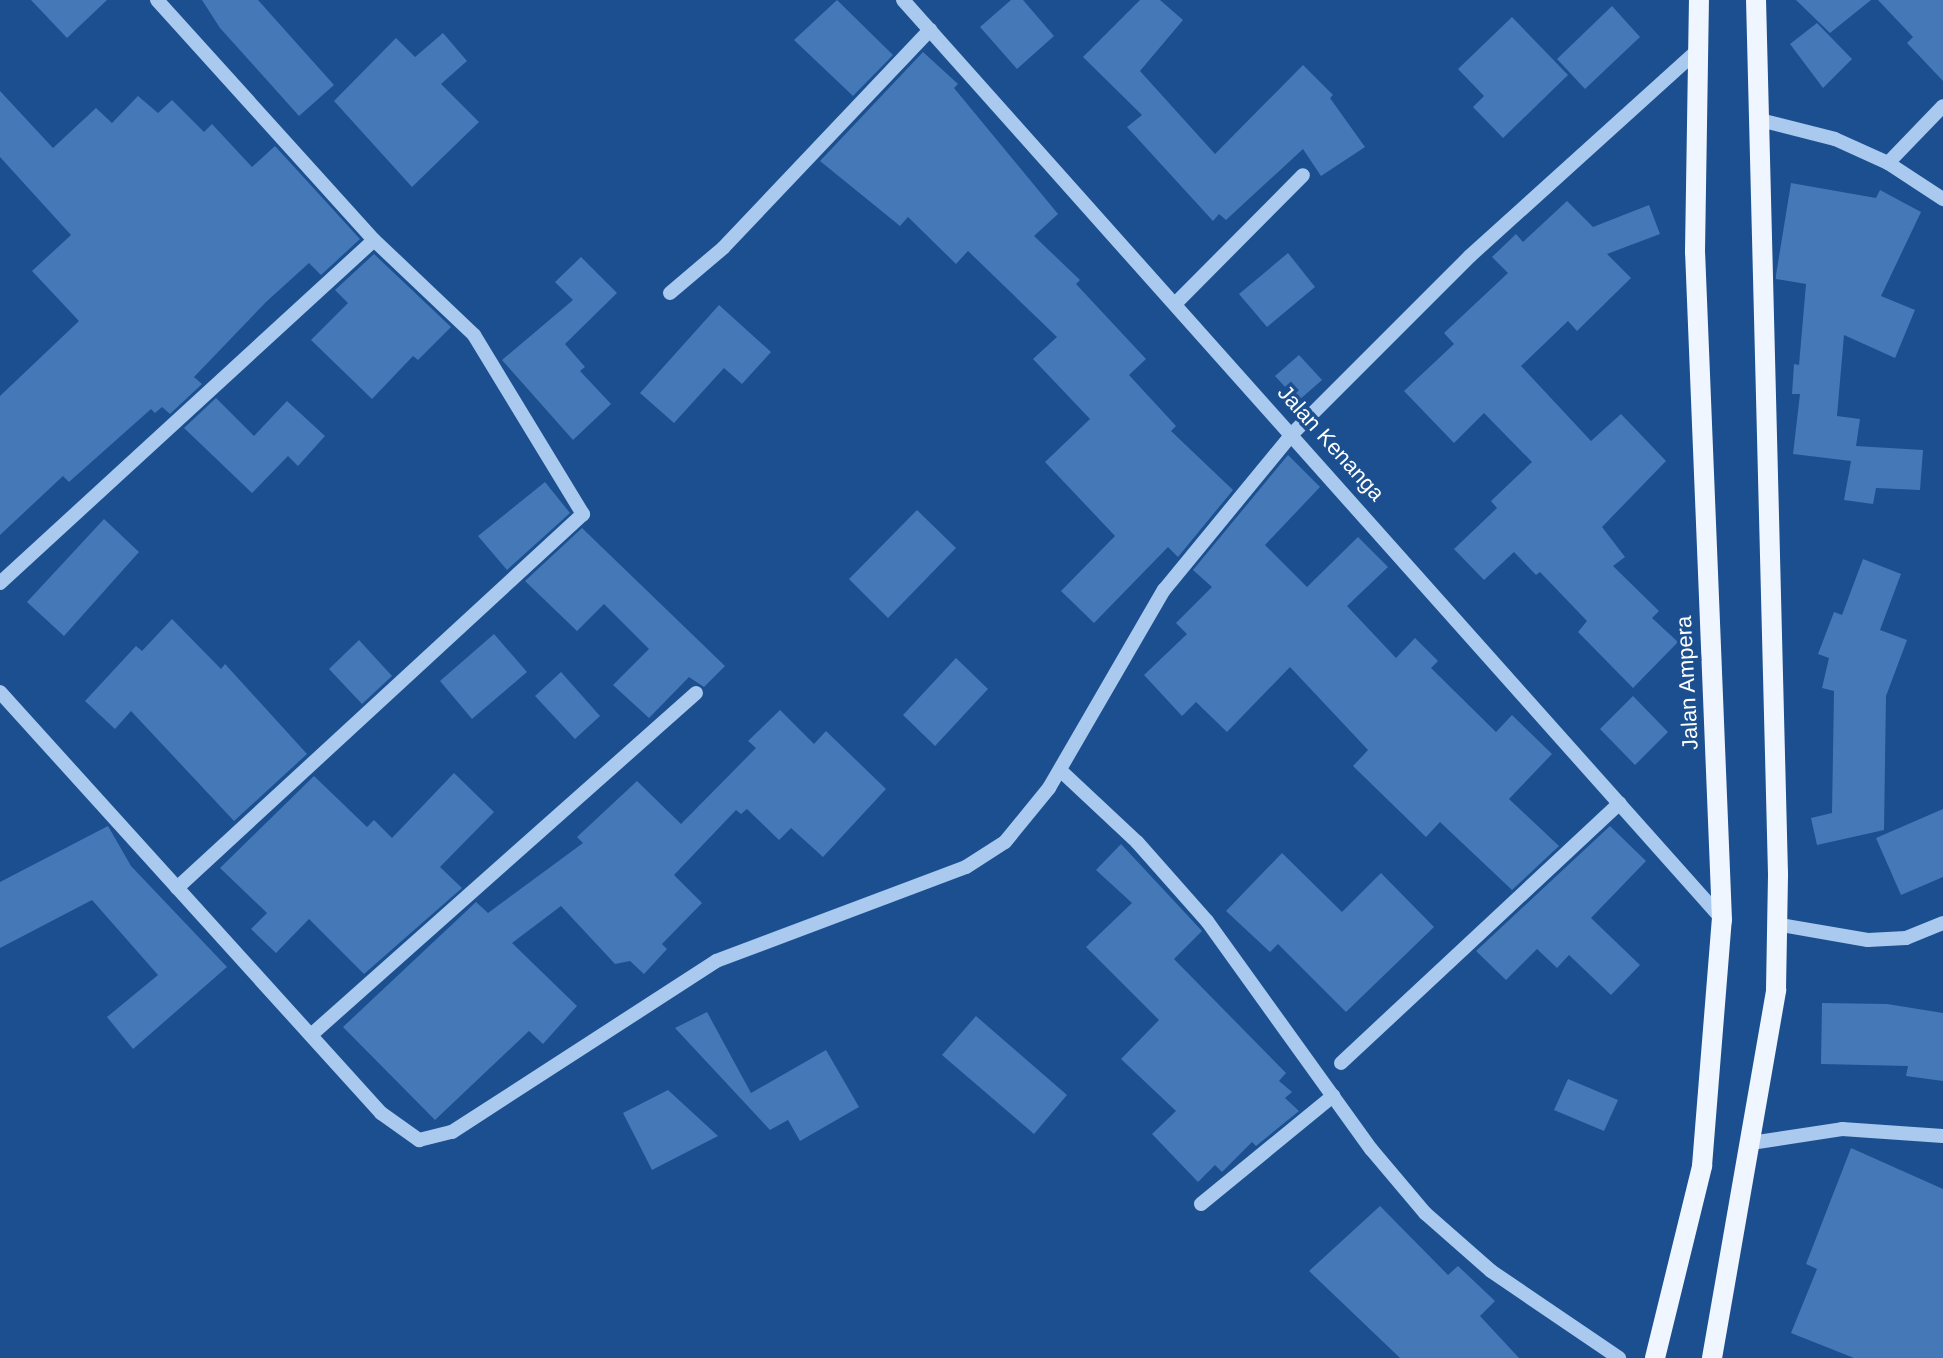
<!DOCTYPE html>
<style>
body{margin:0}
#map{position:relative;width:1943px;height:1358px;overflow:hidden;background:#1b4f8f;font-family:Helvetica,sans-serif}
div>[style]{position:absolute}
.building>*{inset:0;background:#4478b7}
.minor>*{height:14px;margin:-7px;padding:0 7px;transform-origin:7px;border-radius:7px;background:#a9c9ee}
.major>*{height:20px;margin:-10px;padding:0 10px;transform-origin:10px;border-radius:10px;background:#f0f6ff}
span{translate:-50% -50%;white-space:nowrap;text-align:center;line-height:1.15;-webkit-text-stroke:7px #1b4f8f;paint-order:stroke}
.street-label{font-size:22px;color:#fff}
</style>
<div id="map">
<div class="building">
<div style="clip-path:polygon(31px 0,107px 0,67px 38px)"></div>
<div style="clip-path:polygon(202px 0,258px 0,334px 85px,299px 116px,220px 28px)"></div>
<div style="clip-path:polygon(837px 0,893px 55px,853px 96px,794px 40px)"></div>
<div style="clip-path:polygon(1011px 0,1023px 0,1054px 36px,1017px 69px,980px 27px)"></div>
<div style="clip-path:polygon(1140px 0,1160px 0,1183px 20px,1140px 71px,1215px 154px,1303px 65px,1333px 95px,1330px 98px,1365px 147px,1321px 176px,1303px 149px,1226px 220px,1219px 214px,1213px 221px,1127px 127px,1142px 115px,1083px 57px)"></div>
<div style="clip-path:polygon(1796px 0,1871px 0,1830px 33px)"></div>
<div style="clip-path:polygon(1878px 0,1943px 0,1943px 81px,1907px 43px,1913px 37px)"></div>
<div style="clip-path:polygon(1612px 6px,1640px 37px,1585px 89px,1557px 59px)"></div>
<div style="clip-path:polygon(1512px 17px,1568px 75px,1503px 138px,1473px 107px,1484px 96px,1458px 69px)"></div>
<div style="clip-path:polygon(1817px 23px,1852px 59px,1823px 88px,1790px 44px)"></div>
<div style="clip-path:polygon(443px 33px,467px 61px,441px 84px,479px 122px,412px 187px,334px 101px,396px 38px,415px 57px)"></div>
<div style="clip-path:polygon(923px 52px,958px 84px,954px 88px,1058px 214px,1034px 236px,1080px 280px,1076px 284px,1146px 359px,1129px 375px,1176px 426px,1171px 431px,1233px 490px,1178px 557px,1168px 547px,1094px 623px,1061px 591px,1115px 536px,1045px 462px,1090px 419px,1033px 359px,1057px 337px,968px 251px,956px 264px,908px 217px,900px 226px,820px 161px)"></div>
<div style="clip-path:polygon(0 91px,53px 148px,96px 108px,112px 123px,138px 96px,158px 113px,172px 100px,204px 132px,212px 124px,252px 167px,275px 146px,360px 239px,321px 275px,309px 263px,266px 302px,194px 377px,202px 384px,170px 414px,162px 407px,155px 413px,151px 409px,69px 482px,63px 476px,0 535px,0 396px,79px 321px,32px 271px,71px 235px,0 157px)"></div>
<div style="clip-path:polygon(1791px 183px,1876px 198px,1880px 190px,1921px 212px,1881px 296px,1915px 310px,1895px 358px,1844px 335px,1837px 416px,1860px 419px,1856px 446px,1923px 450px,1920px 490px,1876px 488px,1873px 504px,1844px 500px,1851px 461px,1793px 454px,1800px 394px,1792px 394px,1794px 364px,1799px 365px,1806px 284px,1776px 279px,1776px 275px)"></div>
<div style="clip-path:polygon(1567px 201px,1593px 227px,1649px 205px,1660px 234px,1607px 254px,1631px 278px,1577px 331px,1568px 321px,1521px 366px,1591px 441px,1621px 414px,1666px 461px,1602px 527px,1625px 557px,1613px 566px,1659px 611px,1652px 618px,1678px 642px,1633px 688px,1578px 632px,1587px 621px,1540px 572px,1536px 575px,1514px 552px,1484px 580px,1454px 549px,1497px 508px,1491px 501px,1532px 462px,1484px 413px,1454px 443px,1404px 391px,1454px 344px,1444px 333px,1508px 273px,1492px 257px,1516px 234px,1523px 242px)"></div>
<div style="clip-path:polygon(1288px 253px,1315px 287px,1267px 327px,1239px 294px)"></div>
<div style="clip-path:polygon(374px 254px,451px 327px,418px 360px,413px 356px,372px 399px,311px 340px,348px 303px,335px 290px)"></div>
<div style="clip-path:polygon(581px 257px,617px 293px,565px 344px,585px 367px,580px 371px,611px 404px,573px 440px,502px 360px,573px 300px,555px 282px)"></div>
<div style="clip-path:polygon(719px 305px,771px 352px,742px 384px,724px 368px,674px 423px,640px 393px)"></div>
<div style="clip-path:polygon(1299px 355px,1322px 380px,1298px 401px,1275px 376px)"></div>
<div style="clip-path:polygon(216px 398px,254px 436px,287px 401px,325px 436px,298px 466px,288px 456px,252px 493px,184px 428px)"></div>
<div style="clip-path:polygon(1288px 455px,1320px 487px,1265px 545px,1307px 587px,1358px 537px,1388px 567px,1347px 606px,1396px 658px,1415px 638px,1438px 661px,1431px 668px,1496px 732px,1512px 715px,1552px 754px,1509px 799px,1559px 846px,1512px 890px,1440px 822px,1426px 837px,1353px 766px,1368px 750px,1290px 667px,1227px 732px,1196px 702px,1182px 716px,1144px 675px,1187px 634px,1176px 623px,1212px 587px,1193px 570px)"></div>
<div style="clip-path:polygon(545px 482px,570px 513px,507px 570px,478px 536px)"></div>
<div style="clip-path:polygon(917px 510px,956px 548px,888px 618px,849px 579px)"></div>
<div style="clip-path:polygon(104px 519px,139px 552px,64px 636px,27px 602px)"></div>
<div style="clip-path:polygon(582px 528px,725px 666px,704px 687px,689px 677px,649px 718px,613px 685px,649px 649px,604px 604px,577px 631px,525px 581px)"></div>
<div style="clip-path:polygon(1863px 559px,1901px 574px,1880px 630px,1907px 640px,1886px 696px,1884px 830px,1817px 845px,1811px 818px,1832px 813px,1834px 691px,1822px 688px,1829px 658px,1818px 654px,1834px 612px,1842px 615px)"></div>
<div style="clip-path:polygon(172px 619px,221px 669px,225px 664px,307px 754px,234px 821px,131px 711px,115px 729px,85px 701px,136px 646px,142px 651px)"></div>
<div style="clip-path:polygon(494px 634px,527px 672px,472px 719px,440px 681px)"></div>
<div style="clip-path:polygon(359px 640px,392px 676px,362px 704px,329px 669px)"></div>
<div style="clip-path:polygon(956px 658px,988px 689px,935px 746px,903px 715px)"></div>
<div style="clip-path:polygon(561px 672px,600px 716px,575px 739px,535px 696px)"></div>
<div style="clip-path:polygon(1633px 696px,1668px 732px,1635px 765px,1600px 729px)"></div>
<div style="clip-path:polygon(780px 710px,814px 744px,826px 731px,886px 789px,823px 857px,791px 828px,779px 840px,747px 809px,741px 814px,736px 810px,674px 875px,702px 903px,662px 944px,667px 949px,644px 974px,630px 961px,615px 964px,561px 906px,512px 943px,577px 1006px,543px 1044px,529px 1031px,435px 1120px,343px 1027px,476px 902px,488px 913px,583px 843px,577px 837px,637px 781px,681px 824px,756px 748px,748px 741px)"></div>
<div style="clip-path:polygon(454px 773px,494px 812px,440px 867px,462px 888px,364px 974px,309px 919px,276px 953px,251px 929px,267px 913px,220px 868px,314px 776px,367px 827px,374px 820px,392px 838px)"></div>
<div style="clip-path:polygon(1943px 809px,1943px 877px,1901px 895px,1876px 838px)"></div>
<div style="clip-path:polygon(108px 826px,131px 866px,227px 967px,133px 1049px,107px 1017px,158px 975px,92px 900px,0 948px,0 882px)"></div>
<div style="clip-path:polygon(1610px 826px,1646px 861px,1591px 918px,1640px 965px,1611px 995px,1569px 955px,1557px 968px,1537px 949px,1506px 980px,1476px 951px)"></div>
<div style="clip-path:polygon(1121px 844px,1202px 931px,1174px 959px,1286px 1073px,1279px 1081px,1292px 1092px,1285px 1098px,1299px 1111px,1256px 1146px,1252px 1142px,1222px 1172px,1215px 1165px,1198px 1182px,1152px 1134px,1176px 1111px,1121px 1059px,1159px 1020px,1086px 947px,1132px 903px,1096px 870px)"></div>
<div style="clip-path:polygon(1282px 853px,1342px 912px,1381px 873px,1434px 927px,1346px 1012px,1278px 944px,1270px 952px,1226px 911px)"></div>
<div style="clip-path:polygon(1822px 1003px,1887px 1004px,1943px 1013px,1943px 1081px,1906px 1076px,1908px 1066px,1821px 1064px)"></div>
<div style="clip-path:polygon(707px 1012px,751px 1093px,826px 1050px,859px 1107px,800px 1141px,788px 1120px,770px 1130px,675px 1028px)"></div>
<div style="clip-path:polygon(976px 1016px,1067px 1095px,1034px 1134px,942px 1055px)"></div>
<div style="clip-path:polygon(1568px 1079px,1618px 1100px,1604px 1131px,1554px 1110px)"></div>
<div style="clip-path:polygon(668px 1090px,718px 1136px,652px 1170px,623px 1113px)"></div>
<div style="clip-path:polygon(1851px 1148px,1943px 1189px,1943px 1358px,1854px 1358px,1791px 1333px,1817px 1269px,1806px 1264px)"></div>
<div style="clip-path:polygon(1380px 1206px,1448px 1275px,1458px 1266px,1495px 1301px,1480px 1316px,1519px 1358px,1400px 1358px,1309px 1271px)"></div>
</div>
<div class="minor">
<div style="left:157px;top:0;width:324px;rotate:47.9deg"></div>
<div style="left:374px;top:240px;width:138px;rotate:43.5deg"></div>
<div style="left:474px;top:335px;width:210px;rotate:58.7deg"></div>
<div style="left:583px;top:514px;width:552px;rotate:137.35deg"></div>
<div style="left:903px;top:0;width:1231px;rotate:48.29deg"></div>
<div style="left:1760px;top:120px;width:77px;rotate:14.2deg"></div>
<div style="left:1835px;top:139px;width:58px;rotate:24.4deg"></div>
<div style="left:1888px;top:163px;width:66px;rotate:33.2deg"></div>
<div style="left:1888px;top:163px;width:79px;rotate:-46deg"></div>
<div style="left:670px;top:293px;width:70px;rotate:-40.3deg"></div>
<div style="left:723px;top:248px;width:301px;rotate:-46.5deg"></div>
<div style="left:1176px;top:303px;width:180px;rotate:-45.2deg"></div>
<div style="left:0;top:583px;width:507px;rotate:-42.52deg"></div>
<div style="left:0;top:692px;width:568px;rotate:47.86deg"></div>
<div style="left:381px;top:1113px;width:47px;rotate:35.4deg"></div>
<div style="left:419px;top:1140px;width:34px;rotate:-14deg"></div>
<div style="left:452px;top:1132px;width:315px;rotate:-32.9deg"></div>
<div style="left:716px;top:961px;width:267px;rotate:-20.6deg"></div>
<div style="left:966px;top:867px;width:46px;rotate:-32.7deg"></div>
<div style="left:1005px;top:842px;width:70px;rotate:-50.8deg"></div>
<div style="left:1049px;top:788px;width:229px;rotate:-59.9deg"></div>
<div style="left:1164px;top:590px;width:203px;rotate:-50.6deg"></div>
<div style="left:1293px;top:433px;width:250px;rotate:-45deg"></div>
<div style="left:1470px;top:256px;width:307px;rotate:-42.1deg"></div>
<div style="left:1060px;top:770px;width:105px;rotate:43.1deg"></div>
<div style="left:1137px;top:842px;width:106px;rotate:48.5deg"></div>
<div style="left:1207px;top:921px;width:281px;rotate:54.3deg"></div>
<div style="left:1371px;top:1149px;width:84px;rotate:49.8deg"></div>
<div style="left:1425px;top:1213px;width:88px;rotate:41.3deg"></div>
<div style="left:1491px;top:1271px;width:155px;rotate:34.2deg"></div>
<div style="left:1775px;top:924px;width:94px;rotate:9.8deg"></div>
<div style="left:1868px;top:940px;width:38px;rotate:-3deg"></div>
<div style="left:1906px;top:938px;width:40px;rotate:-22deg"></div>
<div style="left:311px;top:1035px;width:515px;rotate:-41.62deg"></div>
<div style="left:1341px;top:1063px;width:381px;rotate:-43deg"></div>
<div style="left:1751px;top:1143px;width:92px;rotate:-8.7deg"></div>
<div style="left:1842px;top:1129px;width:101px;rotate:4deg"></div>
<div style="left:1201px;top:1204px;width:171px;rotate:-39.3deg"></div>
</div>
<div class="major">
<div style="left:1655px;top:1358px;width:198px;rotate:-76.2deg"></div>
<div style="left:1702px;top:1166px;width:247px;rotate:-85.4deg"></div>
<div style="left:1722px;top:920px;width:669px;rotate:-92.31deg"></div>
<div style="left:1695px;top:252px;width:252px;rotate:-89.1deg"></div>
<div style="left:1712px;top:1358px;width:374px;rotate:-80.1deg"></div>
<div style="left:1776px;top:990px;width:116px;rotate:-89deg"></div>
<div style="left:1778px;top:874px;width:874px;rotate:-91.44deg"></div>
</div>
<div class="street-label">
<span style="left:1331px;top:443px;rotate:48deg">Jalan Kenanga</span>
<span style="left:1687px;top:683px;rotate:-93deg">Jalan Ampera</span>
</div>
</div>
